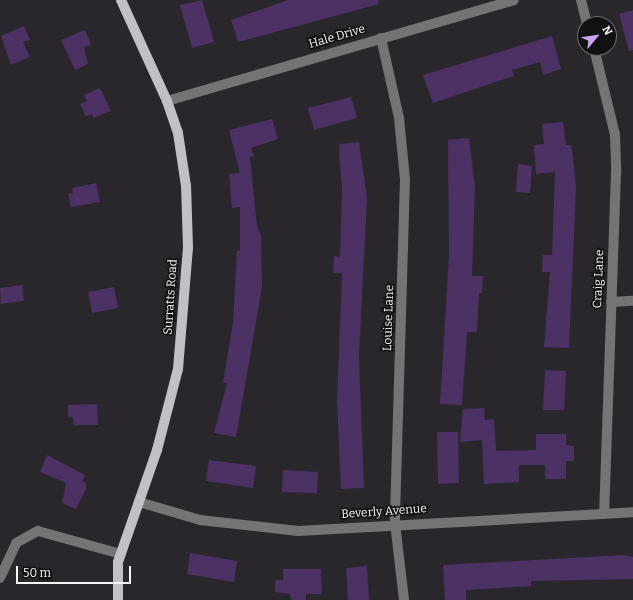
<!DOCTYPE html>
<style>
body{margin:0}
#map{position:relative;width:633px;height:600px;overflow:hidden;background:#29272b;font-family:Bitter,serif}
div>[style]{position:absolute}
.building>*{inset:0;background:#4c3165}
.minor>*{height:10px;margin:-5px;padding:0 5px;transform-origin:5px;border-radius:5px;background:#747476}
.major>*{height:10px;margin:-5px;padding:0 5px;transform-origin:5px;border-radius:5px;background:#c2c0c4}
span{translate:-50% -50%;white-space:nowrap;text-align:center;line-height:1.15;-webkit-text-stroke:3px #111012;paint-order:stroke}
.street-label{font-size:12px;color:#f5f4f6}
.north{position:absolute;left:577px;top:16px;width:40px;height:40px;box-sizing:border-box;background:#111012;border:1px solid #6c6b6d;border-radius:50%;rotate:61deg;font-size:11px;font-weight:700;line-height:16px;text-align:center;color:#f5f4f6}
.north::after{content:'';display:block;margin:auto;width:14px;height:18px;background:#c8a5ee;clip-path:polygon(50% 0,100% 100%,50% 72%,0 100%)}
.scale{position:absolute;left:16px;top:566px;width:115px;height:18px;box-sizing:border-box;border:2px solid #f5f4f6;border-top:0;padding-left:5px;font-size:12px;line-height:14px;white-space:nowrap;color:#f5f4f6;-webkit-text-stroke:3px #111012;paint-order:stroke}
</style>
<div id="map">
<div class="building">
<div style="clip-path:polygon(202px 0,214px 42px,192px 48px,180px 5px)"></div>
<div style="clip-path:polygon(288px 0,378px 0,379px 4px,238px 42px,231px 20px)"></div>
<div style="clip-path:polygon(633px 10px,633px 50px,629px 51px,619px 14px)"></div>
<div style="clip-path:polygon(24px 26px,30px 40px,23px 42px,30px 57px,11px 65px,1px 36px)"></div>
<div style="clip-path:polygon(85px 30px,91px 45px,84px 47px,88px 64px,75px 70px,61px 40px)"></div>
<div style="clip-path:polygon(552px 36px,561px 69px,543px 75px,540px 62px,512px 70px,514px 76px,433px 103px,423px 75px)"></div>
<div style="clip-path:polygon(100px 88px,111px 111px,94px 118px,92px 114px,86px 116px,80px 104px,87px 101px,84px 95px)"></div>
<div style="clip-path:polygon(351px 97px,357px 118px,314px 130px,308px 108px)"></div>
<div style="clip-path:polygon(272px 119px,278px 139px,251px 148px,254px 156px,250px 157px,257px 227px,261px 235px,262px 287px,236px 437px,214px 433px,227px 383px,223px 383px,233px 323px,237px 251px,240px 251px,240px 207px,232px 208px,229px 174px,240px 173px,229px 130px)"></div>
<div style="clip-path:polygon(563px 122px,566px 145px,571px 145px,573px 156px,576px 188px,569px 348px,544px 347px,550px 272px,542px 272px,543px 255px,552px 255px,555px 172px,536px 174px,534px 145px,544px 144px,542px 124px)"></div>
<div style="clip-path:polygon(469px 138px,475px 188px,472px 276px,483px 276px,482px 293px,479px 293px,477px 332px,467px 332px,462px 405px,440px 404px,449px 255px,448px 140px)"></div>
<div style="clip-path:polygon(359px 142px,367px 198px,359px 357px,364px 488px,341px 489px,337px 401px,342px 273px,333px 273px,334px 256px,340px 257px,342px 188px,339px 153px,340px 144px)"></div>
<div style="clip-path:polygon(518px 164px,532px 166px,530px 193px,516px 192px)"></div>
<div style="clip-path:polygon(96px 183px,100px 202px,71px 207px,68px 194px,73px 193px,72px 188px)"></div>
<div style="clip-path:polygon(22px 285px,24px 301px,1px 304px,0 288px)"></div>
<div style="clip-path:polygon(114px 287px,118px 308px,92px 313px,88px 292px)"></div>
<div style="clip-path:polygon(545px 370px,566px 371px,564px 410px,543px 410px)"></div>
<div style="clip-path:polygon(97px 404px,98px 425px,73px 425px,73px 417px,68px 417px,68px 405px)"></div>
<div style="clip-path:polygon(484px 408px,485px 420px,494px 419px,496px 451px,536px 450px,536px 434px,566px 434px,566px 445px,574px 446px,574px 461px,566px 461px,566px 479px,545px 479px,545px 465px,519px 465px,519px 482px,484px 484px,482px 440px,460px 442px,463px 409px)"></div>
<div style="clip-path:polygon(437px 432px,458px 432px,459px 483px,438px 484px)"></div>
<div style="clip-path:polygon(47px 455px,85px 475px,82px 481px,86px 483px,86px 489px,76px 509px,62px 503px,66px 483px,40px 472px)"></div>
<div style="clip-path:polygon(209px 460px,256px 466px,253px 488px,206px 481px)"></div>
<div style="clip-path:polygon(283px 470px,318px 472px,317px 493px,282px 492px)"></div>
<div style="clip-path:polygon(190px 553px,237px 561px,234px 582px,187px 574px)"></div>
<div style="clip-path:polygon(623px 555px,633px 557px,633px 579px,531px 581px,531px 586px,466px 590px,466px 600px,445px 600px,443px 565px)"></div>
<div style="clip-path:polygon(367px 566px,369px 600px,348px 600px,346px 568px)"></div>
<div style="clip-path:polygon(283px 569px,321px 569px,322px 594px,306px 594px,306px 600px,291px 600px,290px 594px,275px 592px,275px 580px,283px 580px)"></div>
</div>
<div class="minor">
<div style="left:581px;top:0;width:25px;rotate:76deg"></div>
<div style="left:381px;top:38px;width:82px;rotate:77.3deg"></div>
<div style="left:399px;top:118px;width:61px;rotate:84.4deg"></div>
<div style="left:405px;top:179px;width:344px;rotate:91.7deg"></div>
<div style="left:395px;top:523px;width:78px;rotate:83.3deg"></div>
<div style="left:594px;top:48px;width:89px;rotate:76.4deg"></div>
<div style="left:615px;top:135px;width:38px;rotate:88deg"></div>
<div style="left:616px;top:173px;width:341px;rotate:92deg"></div>
<div style="left:167px;top:101px;width:361px;rotate:-16.2deg"></div>
<div style="left:611px;top:302px;width:22px;rotate:-3deg"></div>
<div style="left:139px;top:502px;width:64px;rotate:16.4deg"></div>
<div style="left:200px;top:520px;width:99px;rotate:6.4deg"></div>
<div style="left:298px;top:531px;width:336px;rotate:-3.2deg"></div>
<div style="left:0;top:578px;width:38px;rotate:-65deg"></div>
<div style="left:16px;top:543px;width:25px;rotate:-29deg"></div>
<div style="left:38px;top:531px;width:86px;rotate:15.5deg"></div>
</div>
<div class="major">
<div style="left:118px;top:600px;width:38px;rotate:-90deg"></div>
<div style="left:118px;top:562px;width:119px;rotate:-70.8deg"></div>
<div style="left:157px;top:450px;width:84px;rotate:-75.5deg"></div>
<div style="left:178px;top:369px;width:121px;rotate:-85.3deg"></div>
<div style="left:188px;top:248px;width:62px;rotate:-91.8deg"></div>
<div style="left:186px;top:186px;width:54px;rotate:-98.6deg"></div>
<div style="left:178px;top:133px;width:34px;rotate:-109deg"></div>
<div style="left:167px;top:101px;width:111px;rotate:-114.5deg"></div>
</div>
<div class="street-label">
<span style="left:337px;top:37px;rotate:-16deg">Hale Drive</span>
<span style="left:599px;top:279px;rotate:-88deg">Craig Lane</span>
<span style="left:171px;top:297px;rotate:-86deg">Surratts Road</span>
<span style="left:389px;top:318px;rotate:-88deg">Louise Lane</span>
<span style="left:384px;top:512px;rotate:-4deg">Beverly Avenue</span>
</div>
<div class="north">N</div>
<div class="scale">50 m</div>
</div>
